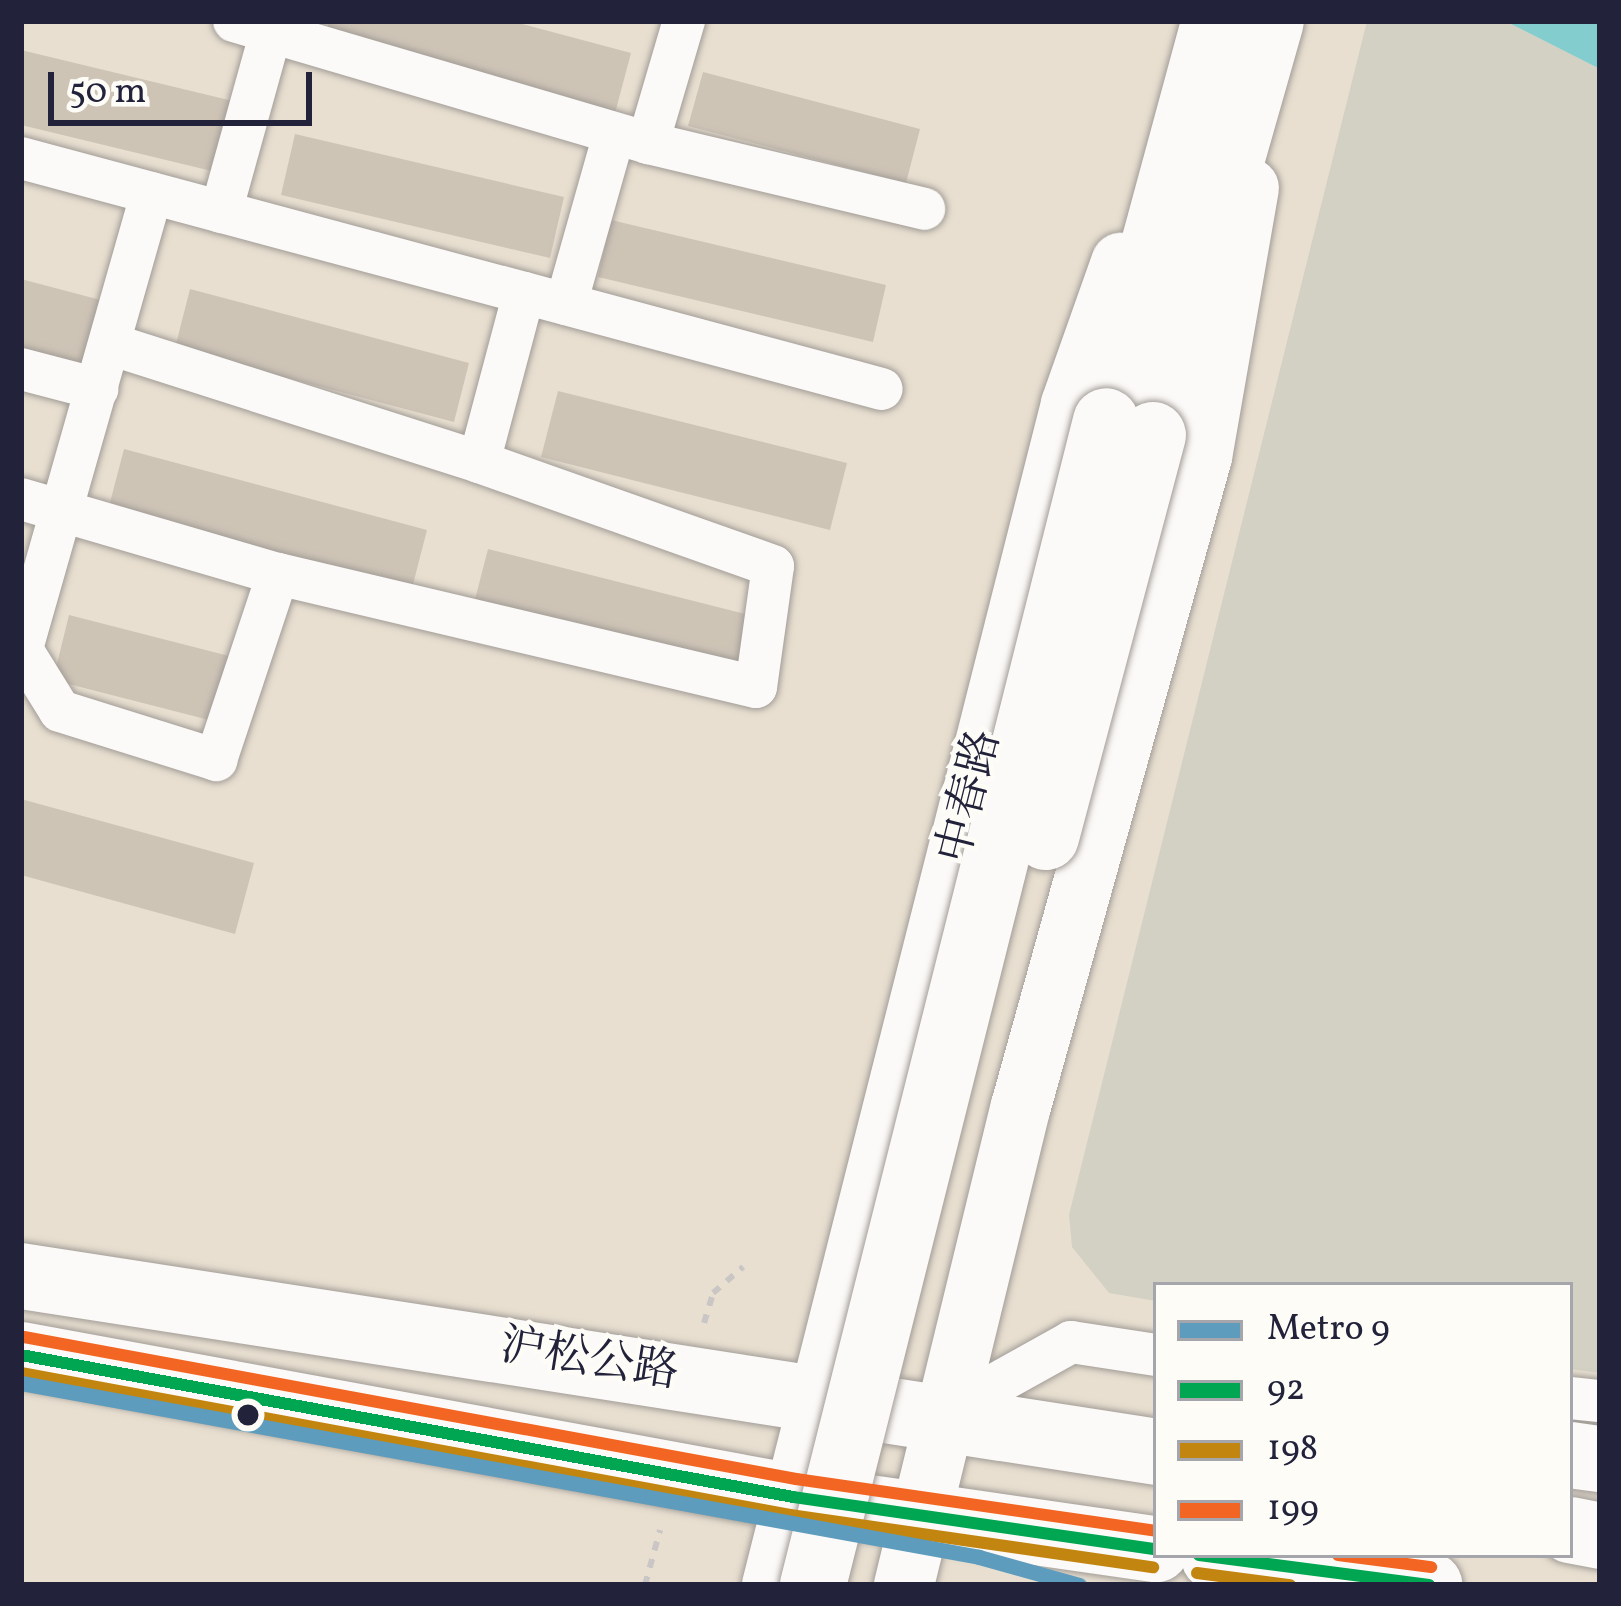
<!DOCTYPE html>
<meta charset="utf-8">
<style>
body{margin:0}
#map{position:relative;width:1621px;height:1606px;overflow:hidden;background:#e8dfd0;font-family:Vollkorn,"Noto Serif SC",serif}
div>[style]{position:absolute}
.industrial>*{inset:0;background:#d3d1c3}
.water>*{inset:0;background:#83cdcf}
.building>*{inset:0;background:#cec4b6}
.path>*{height:6px;margin-top:-3px;transform-origin:0;background:repeating-linear-gradient(90deg,#c9c6c5 0 9px,transparent 0 18px)}
.roads{filter:drop-shadow(0 0 3px #a29d98) drop-shadow(0 0 3px #a29d98)}
.street>*{height:42px;margin:-21px;padding:0 21px;transform-origin:21px;border-radius:21px;background:#fcfaf8}
.secondary>*{height:60px;margin:-30px;padding:0 30px;transform-origin:30px;border-radius:30px;background:#fcfaf8}
.primary>*{height:66px;margin:-33px;padding:0 33px;transform-origin:33px;border-radius:33px;background:#fcfaf8}
.highway>*{height:66px;margin:-33px;padding:0 33px;transform-origin:33px;border-radius:33px;background:#fcfaf8}
.bridges{filter:drop-shadow(0 0 3px #a29d98) drop-shadow(0 0 3px #a29d98)}
.primary-bridge>*{height:66px;margin:-33px;padding:0 33px;transform-origin:33px;border-radius:33px;background:#fcfaf8}
.bus-1>*{height:12px;margin:-6px;padding:0 6px;transform-origin:6px;border-radius:6px;background:#00a651}
.bus-2>*{height:12px;margin:-6px;padding:0 6px;transform-origin:6px;border-radius:6px;background:#c2850f}
.bus-3>*{height:12px;margin:-6px;padding:0 6px;transform-origin:6px;border-radius:6px;background:#f26522}
.metro-1>*{height:15px;margin:-7.5px;padding:0 7.5px;transform-origin:7.5px;border-radius:7.5px;background:#5d9cbd}
.dots>*{width:33px;height:33px;translate:-50% -50%;box-sizing:border-box;border:6px solid #fdfcf7;border-radius:50%}
span{translate:-50% -50%;white-space:nowrap;text-align:center;line-height:1.15;-webkit-text-stroke:9px #fdfcf7;paint-order:stroke}
.street-label{font-size:45px;color:#22223b}
.frame{position:absolute;inset:0;border:24px solid #22223b;pointer-events:none}
.legend{position:absolute;left:1153px;top:1282px;width:420px;height:276px;box-sizing:border-box;background:#fdfcf7;border:3px solid #a5a5ac;margin:0;padding:15px 21px;list-style:none;font-size:36px;color:#22223b}
.legend li{display:flex;align-items:center;gap:24px;height:60px}
.legend b{width:60px;border:3px solid #a5a5ac}
.scale{position:absolute;left:48px;top:72px;width:264px;height:54px;box-sizing:border-box;border:6px solid #22223b;border-top:0;padding-left:15px;font-size:36px;line-height:42px;white-space:nowrap;color:#22223b;-webkit-text-stroke:9px #fdfcf7;paint-order:stroke}
</style>
<div id="map">
<div class="industrial">
<div style="clip-path:polygon(1367px 21px,1505px 21px,1600px 69px,1600px 1373px,1570px 1369px,1570px 1285px,1156px 1285px,1156px 1301px,1109px 1293px,1072px 1247px,1069px 1215px)"></div>
</div>
<div class="water">
<div style="clip-path:polygon(1505px 21px,1600px 21px,1600px 69px)"></div>
</div>
<div class="building">
<div style="clip-path:polygon(329px 21px,511px 21px,631px 53px,614px 117px,325px 39px)"></div>
<div style="clip-path:polygon(21px 50px,237px 102px,220px 173px,21px 125px)"></div>
<div style="clip-path:polygon(703px 72px,920px 129px,906px 183px,688px 126px)"></div>
<div style="clip-path:polygon(295px 134px,564px 197px,550px 258px,281px 195px)"></div>
<div style="clip-path:polygon(611px 220px,886px 285px,873px 342px,598px 277px)"></div>
<div style="clip-path:polygon(21px 279px,108px 302px,89px 375px,21px 357px)"></div>
<div style="clip-path:polygon(190px 289px,469px 363px,454px 422px,175px 348px)"></div>
<div style="clip-path:polygon(558px 391px,847px 463px,830px 530px,541px 457px)"></div>
<div style="clip-path:polygon(124px 449px,427px 530px,410px 596px,107px 514px)"></div>
<div style="clip-path:polygon(488px 549px,757px 617px,742px 679px,472px 611px)"></div>
<div style="clip-path:polygon(69px 615px,229px 656px,213px 721px,53px 680px)"></div>
<div style="clip-path:polygon(21px 799px,254px 863px,235px 934px,21px 875px)"></div>
</div>
<div class="path">
<div style="left:704px;top:1323px;width:31px;rotate:-73deg"></div>
<div style="left:713px;top:1293px;width:40px;rotate:-41deg"></div>
<div style="left:645px;top:1585px;width:57px;rotate:-74.7deg"></div>
</div>
<div class="roads">
<div class="street">
<div style="left:234px;top:21px;width:432px;rotate:16.4deg"></div>
<div style="left:648px;top:143px;width:284px;rotate:13.4deg"></div>
<div style="left:648px;top:143px;width:127px;rotate:-73.6deg"></div>
<div style="left:21px;top:158px;width:891px;rotate:15.02deg"></div>
<div style="left:221px;top:212px;width:198px;rotate:-74.5deg"></div>
<div style="left:566px;top:304px;width:177px;rotate:-74.2deg"></div>
<div style="left:110px;top:344px;width:387px;rotate:17.7deg"></div>
<div style="left:479px;top:462px;width:175px;rotate:-75.1deg"></div>
<div style="left:21px;top:369px;width:79px;rotate:14.7deg"></div>
<div style="left:21px;top:499px;width:268px;rotate:16.3deg"></div>
<div style="left:278px;top:574px;width:491px;rotate:13.3deg"></div>
<div style="left:756px;top:687px;width:122px;rotate:-82deg"></div>
<div style="left:773px;top:566px;width:312px;rotate:-160.5deg"></div>
<div style="left:21px;top:652px;width:477px;rotate:-74.1deg"></div>
<div style="left:24px;top:653px;width:68px;rotate:58.2deg"></div>
<div style="left:60px;top:711px;width:164px;rotate:17.4deg"></div>
<div style="left:216px;top:760px;width:196px;rotate:-71.6deg"></div>
<div style="left:1570px;top:1398px;width:30px;rotate:6deg"></div>
<div style="left:940px;top:1415px;width:150px;rotate:-29.1deg"></div>
<div style="left:1071px;top:1342px;width:86px;rotate:8.7deg"></div>
</div>
<div class="secondary">
<div style="left:772px;top:1585px;width:1218px;rotate:-75.79deg"></div>
<div style="left:1071px;top:404px;width:150px;rotate:-70.5deg"></div>
<div style="left:904px;top:1585px;width:493px;rotate:-76.3deg"></div>
<div style="left:1021px;top:1106px;width:674px;rotate:-74.42deg"></div>
<div style="left:1202px;top:457px;width:273px;rotate:-80.1deg"></div>
</div>
<div class="primary">
<div style="left:1106px;top:421px;width:415px;rotate:-74.8deg"></div>
<div style="left:1153px;top:435px;width:430px;rotate:-74.1deg"></div>
<div style="left:21px;top:1276px;width:1149px;rotate:8.81deg"></div>
<div style="left:21px;top:1355px;width:785px;rotate:10.42deg"></div>
<div style="left:793px;top:1497px;width:367px;rotate:8.2deg"></div>
<div style="left:1570px;top:1530px;width:31px;rotate:11deg"></div>
<div style="left:1244px;top:1561px;width:187px;rotate:7.4deg"></div>
</div>
<div class="highway">
<div style="left:1570px;top:1455px;width:30px;rotate:8deg"></div>
<div style="left:1214px;top:1557px;width:92px;rotate:17.7deg"></div>
</div>
</div>
<div class="bridges">
<div class="primary-bridge">
<div style="left:1046px;top:837px;width:416px;rotate:-75.1deg"></div>
<div style="left:813px;top:1585px;width:1200px;rotate:-75.87deg"></div>
</div>
</div>
<div class="bus-1">
<div style="left:21px;top:1355px;width:785px;rotate:10.42deg"></div>
<div style="left:793px;top:1497px;width:367px;rotate:8.2deg"></div>
<div style="left:1199px;top:1555px;width:232px;rotate:7.4deg"></div>
</div>
<div class="bus-2">
<div style="left:21px;top:1373px;width:782px;rotate:10.46deg"></div>
<div style="left:790px;top:1515px;width:367px;rotate:8.2deg"></div>
<div style="left:1197px;top:1573px;width:94px;rotate:7.4deg"></div>
</div>
<div class="bus-3">
<div style="left:24px;top:1337px;width:785px;rotate:10.42deg"></div>
<div style="left:796px;top:1479px;width:364px;rotate:8.2deg"></div>
<div style="left:1338px;top:1555px;width:94px;rotate:7.4deg"></div>
</div>
<div class="metro-1">
<div style="left:21px;top:1383px;width:974px;rotate:10.29deg"></div>
<div style="left:979px;top:1557px;width:104px;rotate:15.6deg"></div>
</div>
<div class="dots">
<div style="left:248px;top:1415px;background:#22223b"></div>
</div>
<div class="street-label">
<span style="left:971px;top:797px;rotate:-76deg">中春路</span>
<span style="left:589px;top:1361px;rotate:9deg">沪松公路</span>
</div>
<div class="frame"></div>
<ul class="legend">
<li><b style="height:15px;background:#5d9cbd"></b>Metro 9</li>
<li><b style="height:15px;background:#00a651"></b>92</li>
<li><b style="height:15px;background:#c2850f"></b>198</li>
<li><b style="height:15px;background:#f26522"></b>199</li>
</ul>
<div class="scale">50 m</div>
</div>
